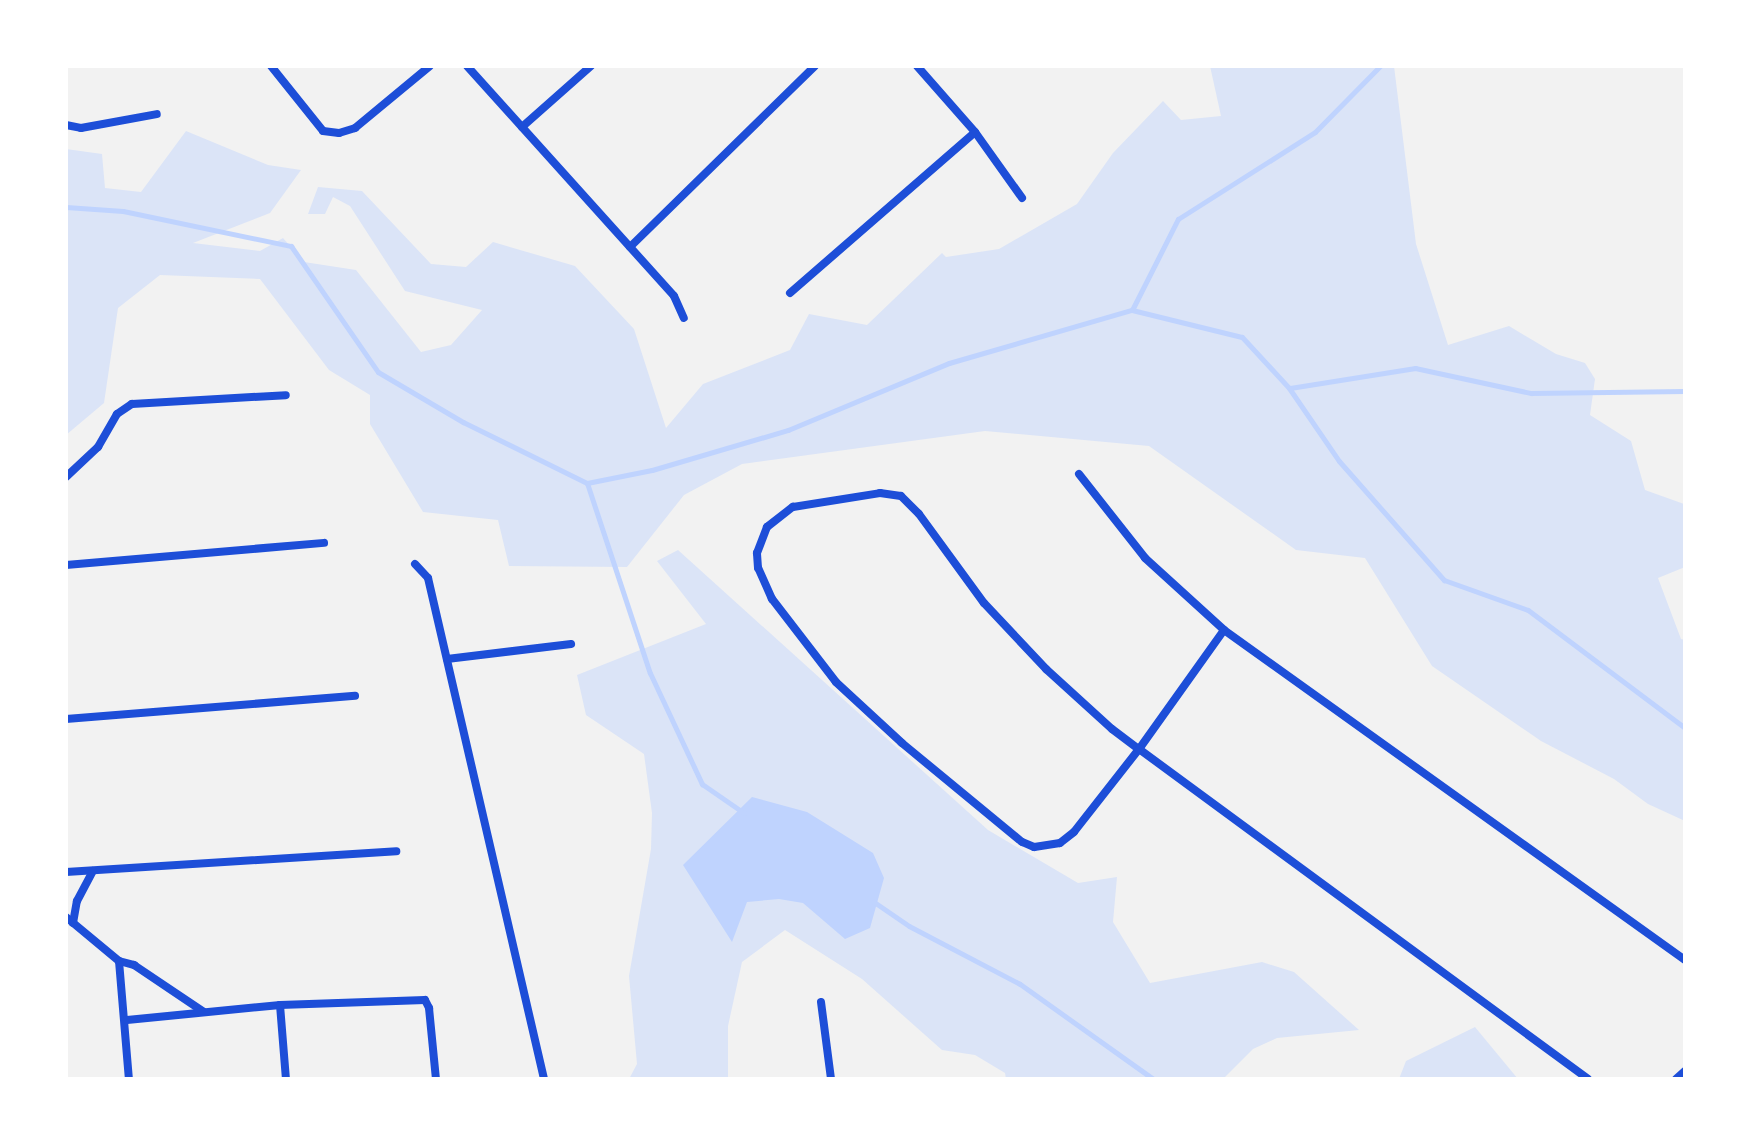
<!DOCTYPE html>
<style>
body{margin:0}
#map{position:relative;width:1751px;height:1145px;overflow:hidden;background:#f2f2f2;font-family:Helvetica,sans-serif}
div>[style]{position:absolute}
.green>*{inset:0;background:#dbe4f7}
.water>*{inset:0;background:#bfd3fe}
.stream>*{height:5px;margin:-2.5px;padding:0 2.5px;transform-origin:2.5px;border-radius:2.5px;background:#bfd3fe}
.minor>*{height:8px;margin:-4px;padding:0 4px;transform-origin:4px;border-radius:4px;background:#1d4ed8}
span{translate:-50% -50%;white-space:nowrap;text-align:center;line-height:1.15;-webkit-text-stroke:6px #fff;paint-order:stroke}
.frame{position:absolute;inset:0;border:68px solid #fff;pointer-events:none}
</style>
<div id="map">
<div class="green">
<div style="clip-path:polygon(1210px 66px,1394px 66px,1416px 244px,1448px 345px,1509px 326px,1556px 354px,1585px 363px,1595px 379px,1590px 415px,1631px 441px,1645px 490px,1684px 504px,1685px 567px,1658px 578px,1681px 639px,1685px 640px,1685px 821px,1648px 804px,1614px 779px,1541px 741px,1432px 666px,1365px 558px,1296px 550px,1149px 446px,985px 431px,742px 464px,684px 495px,627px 567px,509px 566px,498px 520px,423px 512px,370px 424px,370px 395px,329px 370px,260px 279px,160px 275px,118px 308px,104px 403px,66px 435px,66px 149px,102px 154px,105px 188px,141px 192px,186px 131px,268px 165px,301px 170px,270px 213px,193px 243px,260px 251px,283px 238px,304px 262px,356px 270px,421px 352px,451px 345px,482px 310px,405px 291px,350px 206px,333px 197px,325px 214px,308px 214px,318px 187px,362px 191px,431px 264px,466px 267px,493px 242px,575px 266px,634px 329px,666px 428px,703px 384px,790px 350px,809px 314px,867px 325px,942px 253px,946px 257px,999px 249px,1077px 204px,1113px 153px,1163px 101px,1181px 120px,1221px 116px)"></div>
<div style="clip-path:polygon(678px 550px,988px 830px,1078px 883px,1117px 877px,1113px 922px,1150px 983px,1262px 962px,1294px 972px,1359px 1030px,1277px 1038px,1253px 1049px,1223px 1079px,1006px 1079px,1005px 1073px,975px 1055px,942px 1050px,862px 979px,785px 930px,742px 962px,728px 1026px,728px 1079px,629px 1079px,637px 1064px,629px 976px,651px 849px,652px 813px,644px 754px,586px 715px,577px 675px,706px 624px,657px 561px)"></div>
<div style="clip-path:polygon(1475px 1027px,1518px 1079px,1399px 1079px,1406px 1061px)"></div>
</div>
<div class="water">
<div style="clip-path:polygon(752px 797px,807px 812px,873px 853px,884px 878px,870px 928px,845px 939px,803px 903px,779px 899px,747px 902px,732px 942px,683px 865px)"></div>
</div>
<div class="stream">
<div style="left:66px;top:207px;width:57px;rotate:4deg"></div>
<div style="left:123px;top:211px;width:172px;rotate:11.8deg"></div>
<div style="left:291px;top:246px;width:153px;rotate:55.4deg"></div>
<div style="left:378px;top:372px;width:99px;rotate:30.5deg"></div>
<div style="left:463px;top:422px;width:138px;rotate:26.2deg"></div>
<div style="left:587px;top:483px;width:200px;rotate:71.7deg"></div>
<div style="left:650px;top:673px;width:123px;rotate:64.9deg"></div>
<div style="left:702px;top:784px;width:51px;rotate:34.6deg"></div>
<div style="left:1132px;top:310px;width:102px;rotate:-63.2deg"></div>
<div style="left:1178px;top:219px;width:162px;rotate:-32.4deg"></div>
<div style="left:1315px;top:132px;width:93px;rotate:-45.4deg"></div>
<div style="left:1290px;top:388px;width:127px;rotate:-9.1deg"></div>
<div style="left:1415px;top:368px;width:119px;rotate:12.2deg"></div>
<div style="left:1531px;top:393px;width:154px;rotate:-0.7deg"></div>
<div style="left:587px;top:483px;width:66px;rotate:-11.3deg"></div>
<div style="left:652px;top:470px;width:142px;rotate:-16.4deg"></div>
<div style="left:788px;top:430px;width:174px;rotate:-22.6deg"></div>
<div style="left:949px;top:363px;width:191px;rotate:-16.2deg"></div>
<div style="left:1132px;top:310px;width:113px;rotate:13.8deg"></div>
<div style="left:1242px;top:337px;width:69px;rotate:47.3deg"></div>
<div style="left:1289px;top:388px;width:88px;rotate:55.6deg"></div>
<div style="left:1339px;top:461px;width:159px;rotate:48.6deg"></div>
<div style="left:1444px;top:580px;width:89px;rotate:19.7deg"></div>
<div style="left:1528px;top:610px;width:196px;rotate:36.9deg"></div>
<div style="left:874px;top:902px;width:42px;rotate:34.4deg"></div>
<div style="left:909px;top:926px;width:125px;rotate:27.6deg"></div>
<div style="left:1020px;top:984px;width:163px;rotate:35.5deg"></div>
</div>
<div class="minor">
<div style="left:271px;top:66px;width:83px;rotate:51.3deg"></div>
<div style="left:323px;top:131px;width:16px;rotate:7deg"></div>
<div style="left:339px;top:133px;width:17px;rotate:-17deg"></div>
<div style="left:355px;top:128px;width:97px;rotate:-39.6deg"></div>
<div style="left:467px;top:66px;width:309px;rotate:48deg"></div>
<div style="left:674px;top:296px;width:24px;rotate:66deg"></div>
<div style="left:917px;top:66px;width:88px;rotate:48.7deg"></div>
<div style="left:975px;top:132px;width:81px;rotate:54.5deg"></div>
<div style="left:66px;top:125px;width:15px;rotate:11deg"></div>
<div style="left:81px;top:128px;width:77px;rotate:-10.4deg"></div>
<div style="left:522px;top:127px;width:92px;rotate:-41.5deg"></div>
<div style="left:630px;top:247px;width:259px;rotate:-44.4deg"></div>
<div style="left:790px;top:293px;width:245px;rotate:-41deg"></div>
<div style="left:1079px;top:474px;width:107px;rotate:51.8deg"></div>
<div style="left:1145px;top:558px;width:107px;rotate:42.3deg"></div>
<div style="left:1224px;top:630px;width:567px;rotate:35.6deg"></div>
<div style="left:66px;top:477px;width:44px;rotate:-43.2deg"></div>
<div style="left:98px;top:447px;width:38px;rotate:-60deg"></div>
<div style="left:117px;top:414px;width:18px;rotate:-34deg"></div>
<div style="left:132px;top:404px;width:154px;rotate:-3.3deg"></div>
<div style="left:415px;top:564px;width:19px;rotate:47deg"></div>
<div style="left:428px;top:578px;width:514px;rotate:76.96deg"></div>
<div style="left:66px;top:565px;width:259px;rotate:-4.9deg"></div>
<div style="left:1224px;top:630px;width:146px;rotate:125.5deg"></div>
<div style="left:1139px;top:749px;width:105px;rotate:128.1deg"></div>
<div style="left:1074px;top:832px;width:18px;rotate:142deg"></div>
<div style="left:1060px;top:843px;width:26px;rotate:171deg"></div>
<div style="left:1034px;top:847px;width:13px;rotate:-157deg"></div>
<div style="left:1022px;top:842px;width:156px;rotate:-140.5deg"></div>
<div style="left:902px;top:743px;width:90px;rotate:-137.3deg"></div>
<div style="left:836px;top:682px;width:105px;rotate:-127.6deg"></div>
<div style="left:772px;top:599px;width:34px;rotate:-114deg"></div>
<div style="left:758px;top:568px;width:15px;rotate:-94deg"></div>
<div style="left:757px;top:553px;width:28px;rotate:-69deg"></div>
<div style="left:767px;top:527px;width:33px;rotate:-38deg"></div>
<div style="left:793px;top:507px;width:88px;rotate:-9.1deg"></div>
<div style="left:880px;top:493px;width:21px;rotate:8deg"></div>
<div style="left:901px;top:496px;width:25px;rotate:45deg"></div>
<div style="left:919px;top:514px;width:110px;rotate:53.9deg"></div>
<div style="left:984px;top:603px;width:91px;rotate:46.8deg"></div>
<div style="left:1046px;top:669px;width:89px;rotate:42.3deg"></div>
<div style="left:1112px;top:729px;width:34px;rotate:37deg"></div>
<div style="left:1139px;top:749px;width:557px;rotate:36.31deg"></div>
<div style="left:447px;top:659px;width:125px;rotate:-6.9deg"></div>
<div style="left:66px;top:719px;width:290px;rotate:-4.6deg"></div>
<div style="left:66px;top:872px;width:331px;rotate:-3.6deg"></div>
<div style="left:66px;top:917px;width:69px;rotate:39.7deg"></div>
<div style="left:119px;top:961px;width:118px;rotate:85.2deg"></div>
<div style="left:73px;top:923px;width:22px;rotate:-80deg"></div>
<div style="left:77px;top:901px;width:34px;rotate:-62deg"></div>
<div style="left:119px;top:961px;width:16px;rotate:15deg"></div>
<div style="left:134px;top:965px;width:84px;rotate:33.9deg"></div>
<div style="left:821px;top:1002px;width:78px;rotate:82.6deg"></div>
<div style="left:280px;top:1005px;width:74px;rotate:85.4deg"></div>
<div style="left:127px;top:1020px;width:154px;rotate:-5.6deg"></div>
<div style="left:280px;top:1005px;width:145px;rotate:-2deg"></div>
<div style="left:425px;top:1000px;width:9px;rotate:63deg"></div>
<div style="left:429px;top:1008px;width:71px;rotate:84.4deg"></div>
<div style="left:1676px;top:1079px;width:12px;rotate:-42deg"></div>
</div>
<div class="frame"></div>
</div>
